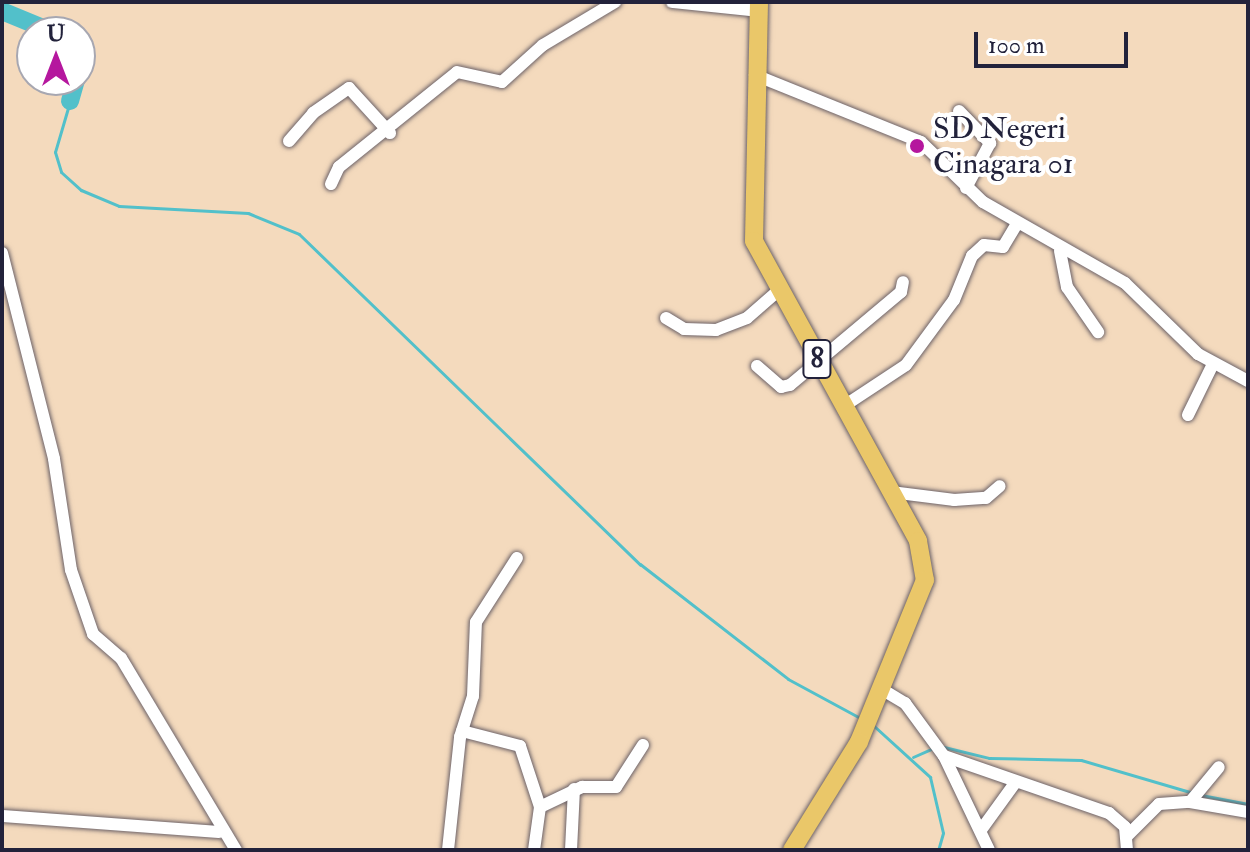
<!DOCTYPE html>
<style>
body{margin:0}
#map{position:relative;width:1250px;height:852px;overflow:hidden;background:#f4dabd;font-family:"IM FELL Double Pica",serif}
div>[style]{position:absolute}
.stream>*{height:3px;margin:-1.5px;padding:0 1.5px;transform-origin:1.5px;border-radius:1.5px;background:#52c0ca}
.river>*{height:18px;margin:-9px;padding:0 9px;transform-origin:9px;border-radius:9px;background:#52c0ca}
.roads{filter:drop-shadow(0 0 2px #6c6268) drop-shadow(0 0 2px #6c6268)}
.minor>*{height:12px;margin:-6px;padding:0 6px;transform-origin:6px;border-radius:6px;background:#fff}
.highway>*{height:18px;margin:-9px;padding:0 9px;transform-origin:9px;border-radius:9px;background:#eac769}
.dots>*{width:22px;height:22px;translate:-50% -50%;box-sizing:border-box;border:4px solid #fff;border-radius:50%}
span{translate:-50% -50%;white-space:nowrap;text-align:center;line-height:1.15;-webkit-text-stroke:8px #fff;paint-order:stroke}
.shield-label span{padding:2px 6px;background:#fff;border:2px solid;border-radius:6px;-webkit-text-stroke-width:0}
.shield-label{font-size:28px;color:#22223b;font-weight:700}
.poi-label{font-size:30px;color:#22223b}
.left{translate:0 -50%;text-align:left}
.frame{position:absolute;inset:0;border:4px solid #22223b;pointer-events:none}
.north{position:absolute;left:16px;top:16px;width:80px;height:80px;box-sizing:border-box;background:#fff;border:2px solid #a7a7b1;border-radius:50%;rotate:0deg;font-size:22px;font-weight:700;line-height:32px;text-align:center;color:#22223b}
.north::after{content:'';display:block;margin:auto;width:28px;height:36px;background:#b5179e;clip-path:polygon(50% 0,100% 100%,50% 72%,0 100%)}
.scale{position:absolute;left:974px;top:32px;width:154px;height:36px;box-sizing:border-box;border:4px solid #22223b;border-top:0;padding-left:10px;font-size:24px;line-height:28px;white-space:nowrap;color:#22223b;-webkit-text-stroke:6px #fff;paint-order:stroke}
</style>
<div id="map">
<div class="stream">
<div style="left:70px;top:101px;width:53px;rotate:106.4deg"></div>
<div style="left:55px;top:152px;width:21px;rotate:73deg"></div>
<div style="left:61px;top:172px;width:27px;rotate:42deg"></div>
<div style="left:81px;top:190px;width:41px;rotate:22.8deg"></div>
<div style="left:119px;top:206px;width:129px;rotate:3.1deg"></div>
<div style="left:248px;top:213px;width:55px;rotate:22.4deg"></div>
<div style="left:299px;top:234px;width:475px;rotate:44.1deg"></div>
<div style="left:640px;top:564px;width:187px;rotate:37.8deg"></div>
<div style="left:788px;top:679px;width:82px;rotate:28.4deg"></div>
<div style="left:874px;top:726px;width:76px;rotate:42.3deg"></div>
<div style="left:930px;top:777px;width:57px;rotate:76.9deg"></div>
<div style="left:943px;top:833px;width:18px;rotate:106deg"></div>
<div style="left:944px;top:747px;width:46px;rotate:13.7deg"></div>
<div style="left:989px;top:758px;width:92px;rotate:1.2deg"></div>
<div style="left:1081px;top:760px;width:117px;rotate:16.4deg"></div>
<div style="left:913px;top:757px;width:22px;rotate:-24deg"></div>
<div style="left:1201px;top:795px;width:48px;rotate:10.8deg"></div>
</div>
<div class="river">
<div style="left:2px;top:11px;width:55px;rotate:22.4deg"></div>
<div style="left:70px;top:101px;width:22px;rotate:-74deg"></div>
</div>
<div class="roads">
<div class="minor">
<div style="left:672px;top:2px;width:87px;rotate:5.9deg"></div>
<div style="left:755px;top:75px;width:179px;rotate:22deg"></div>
<div style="left:921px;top:142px;width:86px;rotate:44.1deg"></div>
<div style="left:983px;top:202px;width:163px;rotate:29.7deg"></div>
<div style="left:1125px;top:283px;width:102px;rotate:44.2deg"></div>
<div style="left:1198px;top:354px;width:57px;rotate:28.4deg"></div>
<div style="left:959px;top:111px;width:45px;rotate:45.9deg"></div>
<div style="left:990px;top:143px;width:51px;rotate:118.1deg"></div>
<div style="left:289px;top:141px;width:37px;rotate:-49deg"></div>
<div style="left:313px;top:113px;width:44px;rotate:-34.8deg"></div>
<div style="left:349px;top:88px;width:61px;rotate:47.7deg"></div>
<div style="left:331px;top:184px;width:19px;rotate:-65deg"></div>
<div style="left:339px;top:167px;width:151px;rotate:-38.8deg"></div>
<div style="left:457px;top:72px;width:46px;rotate:12.5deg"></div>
<div style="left:502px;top:82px;width:55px;rotate:-42.1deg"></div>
<div style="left:543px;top:45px;width:84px;rotate:-30.8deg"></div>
<div style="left:1060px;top:251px;width:37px;rotate:79deg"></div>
<div style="left:1067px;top:287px;width:55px;rotate:55.4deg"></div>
<div style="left:2px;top:253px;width:212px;rotate:75.8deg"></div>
<div style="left:54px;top:459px;width:112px;rotate:81.3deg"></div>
<div style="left:71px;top:570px;width:68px;rotate:71deg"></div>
<div style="left:93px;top:634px;width:37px;rotate:41deg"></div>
<div style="left:121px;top:658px;width:224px;rotate:59.1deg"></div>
<div style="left:666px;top:318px;width:21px;rotate:31deg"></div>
<div style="left:684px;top:329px;width:32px;rotate:2deg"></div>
<div style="left:716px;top:330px;width:33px;rotate:-21deg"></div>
<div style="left:747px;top:318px;width:41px;rotate:-41.1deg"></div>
<div style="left:757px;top:366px;width:32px;rotate:41deg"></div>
<div style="left:781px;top:387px;width:9px;rotate:-13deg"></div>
<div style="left:790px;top:385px;width:145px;rotate:-40deg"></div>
<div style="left:901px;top:292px;width:10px;rotate:-79deg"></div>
<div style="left:844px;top:406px;width:74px;rotate:-33.5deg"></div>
<div style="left:906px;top:365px;width:81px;rotate:-53.6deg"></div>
<div style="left:954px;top:300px;width:48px;rotate:-67.8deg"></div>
<div style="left:972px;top:256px;width:16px;rotate:-43deg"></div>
<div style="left:984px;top:245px;width:19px;rotate:6deg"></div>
<div style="left:1003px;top:247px;width:26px;rotate:-59deg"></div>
<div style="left:1188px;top:415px;width:55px;rotate:-63.9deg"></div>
<div style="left:891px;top:492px;width:64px;rotate:7.2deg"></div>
<div style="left:954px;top:500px;width:32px;rotate:-4deg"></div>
<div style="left:986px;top:498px;width:18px;rotate:-41deg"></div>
<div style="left:883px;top:690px;width:26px;rotate:31deg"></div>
<div style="left:905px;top:703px;width:66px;rotate:53.7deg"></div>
<div style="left:944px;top:756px;width:175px;rotate:19.1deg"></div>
<div style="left:1109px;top:813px;width:21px;rotate:41deg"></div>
<div style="left:1125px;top:827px;width:23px;rotate:85deg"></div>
<div style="left:462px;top:731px;width:60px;rotate:14.5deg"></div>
<div style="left:520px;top:746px;width:64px;rotate:71.8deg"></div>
<div style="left:540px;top:807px;width:43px;rotate:97.9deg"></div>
<div style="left:944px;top:756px;width:104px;rotate:64.4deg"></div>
<div style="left:1190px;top:802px;width:59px;rotate:9.8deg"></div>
<div style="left:540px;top:807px;width:47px;rotate:-25.5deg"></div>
<div style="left:582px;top:787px;width:34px"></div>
<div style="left:616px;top:787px;width:50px;rotate:-57.3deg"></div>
<div style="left:2px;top:816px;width:218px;rotate:4.2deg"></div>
<div style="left:981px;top:830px;width:58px;rotate:-54.1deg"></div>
<div style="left:1127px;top:836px;width:45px;rotate:-45deg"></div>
<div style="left:1159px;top:804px;width:31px;rotate:-4deg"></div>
<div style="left:1190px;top:802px;width:45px;rotate:-50.4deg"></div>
<div style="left:448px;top:850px;width:114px;rotate:-83.9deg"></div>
<div style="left:460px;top:737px;width:43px;rotate:-72.4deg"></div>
<div style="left:473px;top:696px;width:74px;rotate:-87.7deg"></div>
<div style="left:476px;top:622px;width:76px;rotate:-57.4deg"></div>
<div style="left:571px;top:850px;width:61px;rotate:-87.2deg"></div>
</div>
<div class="highway">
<div style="left:759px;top:2px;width:239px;rotate:91.2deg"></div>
<div style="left:754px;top:241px;width:342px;rotate:61.3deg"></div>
<div style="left:918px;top:541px;width:40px;rotate:80deg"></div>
<div style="left:925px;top:580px;width:175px;rotate:112.2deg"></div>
<div style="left:859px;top:742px;width:127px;rotate:121.8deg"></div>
</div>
</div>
<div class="dots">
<div style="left:917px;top:146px;background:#b5179e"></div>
</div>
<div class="shield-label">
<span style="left:817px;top:359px">8</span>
</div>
<div class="poi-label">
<span class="left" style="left:933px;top:146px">SD Negeri<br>Cinagara 01</span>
</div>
<div class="frame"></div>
<div class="north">U</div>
<div class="scale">100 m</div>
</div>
